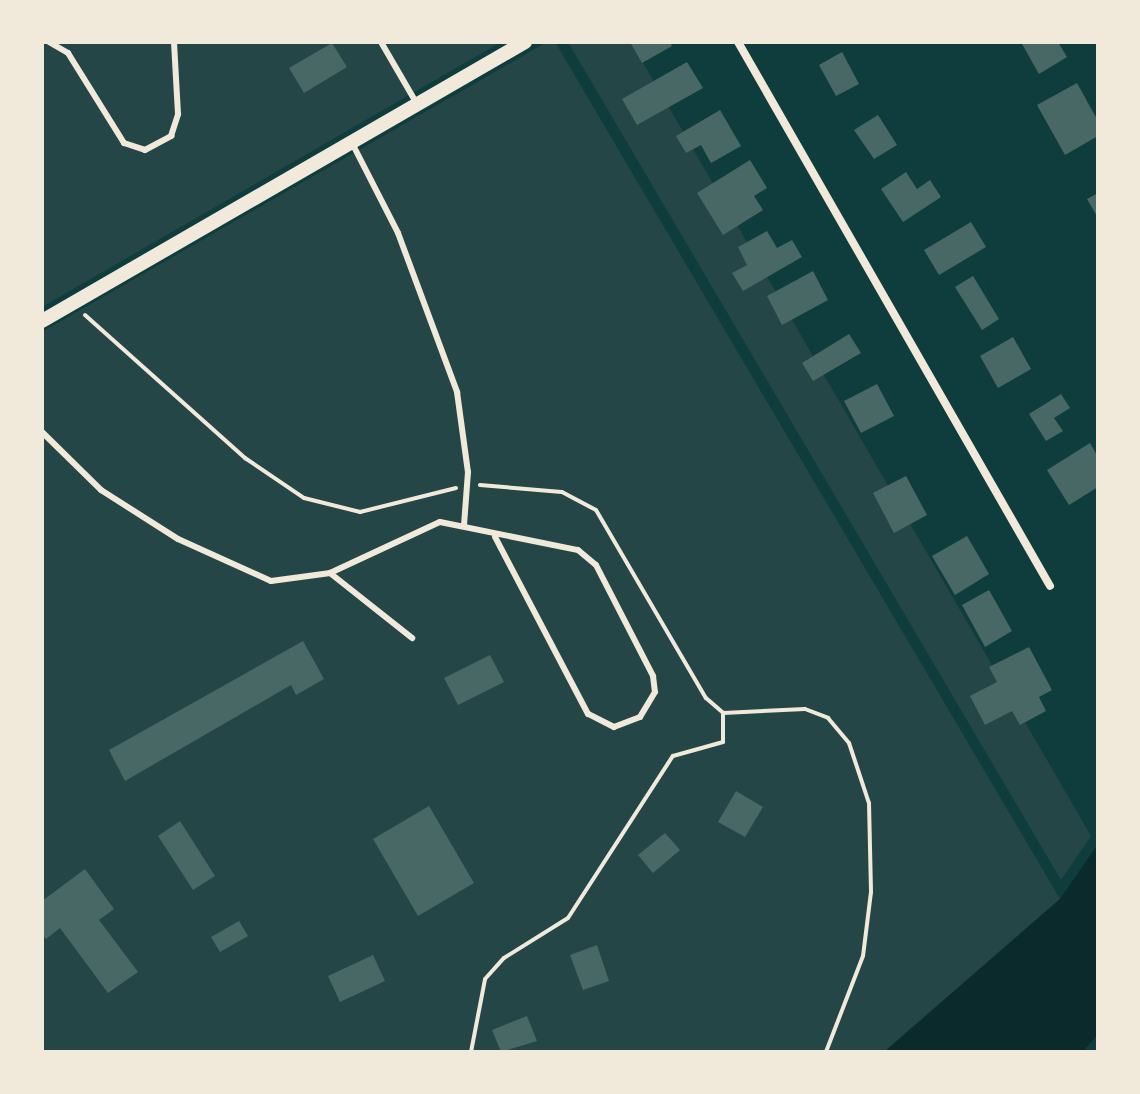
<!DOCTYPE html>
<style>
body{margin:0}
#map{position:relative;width:1140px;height:1094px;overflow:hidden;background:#0f3d3e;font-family:Mulish,sans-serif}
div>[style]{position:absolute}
.green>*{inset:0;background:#244646}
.water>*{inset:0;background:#0a2a2b}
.building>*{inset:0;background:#486865}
.path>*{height:4px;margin:-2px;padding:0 2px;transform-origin:2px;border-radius:2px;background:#f1e9da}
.service>*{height:6px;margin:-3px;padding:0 3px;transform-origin:3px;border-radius:3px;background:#f1e9da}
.minor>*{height:8px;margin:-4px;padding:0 4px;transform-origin:4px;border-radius:4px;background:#f1e9da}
.tertiary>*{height:14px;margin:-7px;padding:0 7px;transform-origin:7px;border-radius:7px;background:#f1e9da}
span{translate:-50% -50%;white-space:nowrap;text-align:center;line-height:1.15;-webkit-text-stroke:7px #f1e9da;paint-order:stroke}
.frame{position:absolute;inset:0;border:44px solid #f1e9da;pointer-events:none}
</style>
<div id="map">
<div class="green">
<div style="clip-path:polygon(42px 42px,501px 42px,42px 307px)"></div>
<div style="clip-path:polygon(547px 42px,555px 42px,1060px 899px,884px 1052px,42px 1052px,42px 332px)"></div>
<div style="clip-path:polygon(568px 42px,631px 42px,1091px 836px,1061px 880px)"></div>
</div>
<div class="water">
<div style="clip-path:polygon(1098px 844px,1098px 1035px,1082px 1052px,884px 1052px,1060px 899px)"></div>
</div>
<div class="building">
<div style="clip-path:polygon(630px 42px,670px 42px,672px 46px,642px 63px)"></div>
<div style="clip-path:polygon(1058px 42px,1067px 57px,1039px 74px,1022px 44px)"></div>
<div style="clip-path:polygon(332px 43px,347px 67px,304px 93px,289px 68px)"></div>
<div style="clip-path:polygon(842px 52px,859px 84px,836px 96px,819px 65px)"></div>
<div style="clip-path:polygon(687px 62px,703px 88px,637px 125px,622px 99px)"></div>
<div style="clip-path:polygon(1077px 83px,1098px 121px,1098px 136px,1065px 155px,1037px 105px)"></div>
<div style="clip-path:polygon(720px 110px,741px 146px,711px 163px,701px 145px,686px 153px,676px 136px)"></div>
<div style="clip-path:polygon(878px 115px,897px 145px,874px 159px,854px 130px)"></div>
<div style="clip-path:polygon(750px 160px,767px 188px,754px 196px,763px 210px,723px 235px,697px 193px)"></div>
<div style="clip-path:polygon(906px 172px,917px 189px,930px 180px,941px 197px,903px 222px,881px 189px)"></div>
<div style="clip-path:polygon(1098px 193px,1098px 218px,1087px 199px)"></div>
<div style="clip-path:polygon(971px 222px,986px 247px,939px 275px,924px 250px)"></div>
<div style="clip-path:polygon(767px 231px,777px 248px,792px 240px,802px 257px,743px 291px,732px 273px,747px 265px,738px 247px)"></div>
<div style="clip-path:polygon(813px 271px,828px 300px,782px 325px,767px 296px)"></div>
<div style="clip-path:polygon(973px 276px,999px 319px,982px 330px,955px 287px)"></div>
<div style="clip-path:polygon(849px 334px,861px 353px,813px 381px,802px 363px)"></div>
<div style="clip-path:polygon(1013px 337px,1031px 369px,998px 388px,980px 356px)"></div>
<div style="clip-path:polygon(877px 384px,894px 416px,861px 433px,844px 401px)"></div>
<div style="clip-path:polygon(1061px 394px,1070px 408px,1054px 418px,1063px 431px,1046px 441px,1029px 414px)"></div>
<div style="clip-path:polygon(1090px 443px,1098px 457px,1098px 487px,1069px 505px,1047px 470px)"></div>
<div style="clip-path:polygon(906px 476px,927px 515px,894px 533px,873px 493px)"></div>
<div style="clip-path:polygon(967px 536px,989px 574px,955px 595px,932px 556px)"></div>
<div style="clip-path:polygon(989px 590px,1012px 631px,985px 647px,962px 605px)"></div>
<div style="clip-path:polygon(303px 641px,324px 679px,296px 695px,291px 685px,125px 781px,109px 750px)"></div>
<div style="clip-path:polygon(1029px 647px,1052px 690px,1039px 697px,1046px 711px,1020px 725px,1012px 711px,985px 725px,970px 696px,997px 682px,989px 667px)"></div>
<div style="clip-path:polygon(490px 655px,504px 682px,458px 705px,444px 678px)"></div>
<div style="clip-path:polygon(736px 791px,763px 807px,745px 837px,718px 822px)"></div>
<div style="clip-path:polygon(429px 806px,474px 883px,418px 916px,373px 839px)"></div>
<div style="clip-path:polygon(180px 821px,215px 876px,193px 890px,158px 836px)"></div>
<div style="clip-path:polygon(665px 833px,680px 850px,653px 873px,638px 855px)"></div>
<div style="clip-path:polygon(85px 869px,114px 909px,99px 920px,138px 972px,108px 993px,60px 928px,46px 939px,42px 934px,42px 901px)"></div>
<div style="clip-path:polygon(239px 921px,248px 936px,220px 952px,211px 937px)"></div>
<div style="clip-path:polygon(597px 945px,609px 981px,583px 990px,570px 955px)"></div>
<div style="clip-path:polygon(373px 955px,385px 981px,340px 1002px,328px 976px)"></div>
<div style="clip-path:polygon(527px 1016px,537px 1041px,501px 1052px,492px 1030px)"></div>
</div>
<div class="path">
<div style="left:85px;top:315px;width:215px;rotate:41.8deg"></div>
<div style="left:245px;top:458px;width:71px;rotate:34.1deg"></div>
<div style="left:304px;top:498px;width:58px;rotate:14deg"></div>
<div style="left:360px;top:512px;width:99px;rotate:-14deg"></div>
<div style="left:480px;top:485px;width:82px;rotate:4.9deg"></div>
<div style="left:562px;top:492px;width:38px;rotate:28deg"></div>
<div style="left:596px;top:510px;width:218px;rotate:59.7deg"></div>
<div style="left:706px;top:698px;width:23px;rotate:41deg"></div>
<div style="left:471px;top:1052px;width:74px;rotate:-79.1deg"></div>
<div style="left:485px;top:979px;width:28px;rotate:-48deg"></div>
<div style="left:504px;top:958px;width:75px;rotate:-32deg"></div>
<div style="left:568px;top:918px;width:193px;rotate:-57.1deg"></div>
<div style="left:673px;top:756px;width:52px;rotate:-15.6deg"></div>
<div style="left:723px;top:742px;width:29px;rotate:-90deg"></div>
<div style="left:723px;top:713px;width:82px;rotate:-2.8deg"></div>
<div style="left:805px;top:709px;width:25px;rotate:21deg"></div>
<div style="left:828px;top:718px;width:33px;rotate:50deg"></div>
<div style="left:849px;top:743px;width:63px;rotate:71.6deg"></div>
<div style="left:869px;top:803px;width:89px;rotate:88.7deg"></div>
<div style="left:871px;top:892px;width:64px;rotate:97.1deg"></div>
<div style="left:863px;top:956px;width:103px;rotate:111.1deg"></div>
</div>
<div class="service">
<div style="left:49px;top:42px;width:22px;rotate:30deg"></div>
<div style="left:68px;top:53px;width:106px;rotate:58.1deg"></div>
<div style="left:124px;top:143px;width:22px;rotate:18deg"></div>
<div style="left:145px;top:150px;width:30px;rotate:-28deg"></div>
<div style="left:171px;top:136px;width:23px;rotate:-72deg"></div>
<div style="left:178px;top:114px;width:72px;rotate:-93.2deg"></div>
<div style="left:381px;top:42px;width:72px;rotate:59.9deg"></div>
<div style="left:352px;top:143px;width:101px;rotate:62.9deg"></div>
<div style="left:398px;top:233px;width:170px;rotate:69.6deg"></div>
<div style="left:457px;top:392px;width:81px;rotate:82.2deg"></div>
<div style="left:468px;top:472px;width:53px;rotate:94.3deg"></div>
<div style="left:42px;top:432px;width:83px;rotate:44.5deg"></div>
<div style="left:101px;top:490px;width:91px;rotate:32.5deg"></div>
<div style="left:178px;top:539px;width:102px;rotate:24.3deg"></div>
<div style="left:271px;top:581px;width:60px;rotate:-7.7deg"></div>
<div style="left:330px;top:573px;width:121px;rotate:-24.9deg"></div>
<div style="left:440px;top:522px;width:141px;rotate:11.5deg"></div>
<div style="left:578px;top:550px;width:23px;rotate:40deg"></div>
<div style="left:596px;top:565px;width:125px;rotate:62.8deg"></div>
<div style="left:653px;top:676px;width:16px;rotate:83deg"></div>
<div style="left:655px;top:692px;width:29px;rotate:121deg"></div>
<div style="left:640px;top:717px;width:28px;rotate:159deg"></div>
<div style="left:614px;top:727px;width:29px;rotate:-153deg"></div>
<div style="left:588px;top:714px;width:200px;rotate:-117.7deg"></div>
<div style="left:330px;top:573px;width:105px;rotate:38.4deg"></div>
</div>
<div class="minor">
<div style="left:738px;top:42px;width:627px;rotate:60.16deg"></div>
</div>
<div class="tertiary">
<div style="left:42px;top:321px;width:558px;rotate:-30.01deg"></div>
</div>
<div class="frame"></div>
</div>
